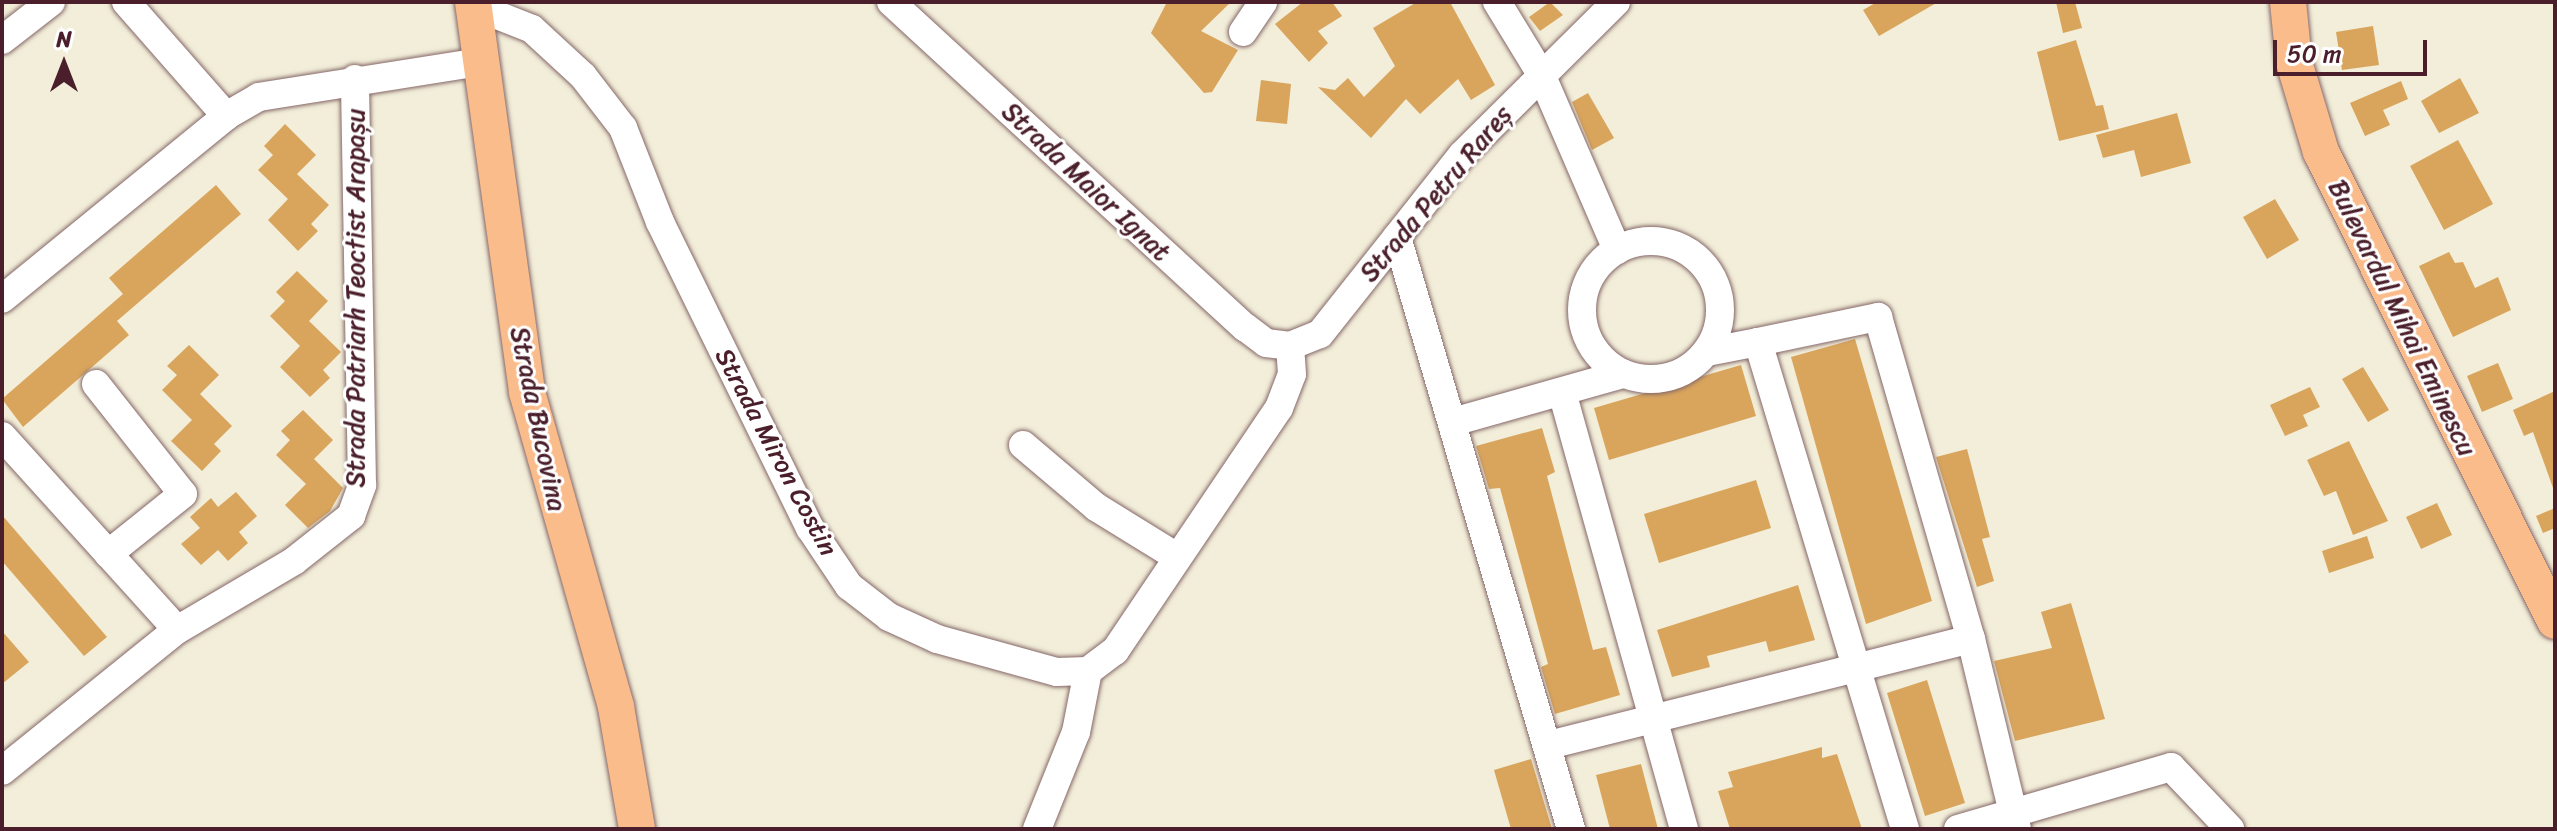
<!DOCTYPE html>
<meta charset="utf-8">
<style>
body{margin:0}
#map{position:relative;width:2557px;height:831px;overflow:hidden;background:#f2eed9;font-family:Sriracha,sans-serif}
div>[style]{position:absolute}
.building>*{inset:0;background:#d9a55d}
.roads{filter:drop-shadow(0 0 2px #856768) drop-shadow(0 0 2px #856768)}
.minor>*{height:28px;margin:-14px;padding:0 14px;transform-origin:14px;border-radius:14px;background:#fff}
.minor>.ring{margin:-14px;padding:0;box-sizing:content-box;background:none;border:28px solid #fff;border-radius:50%}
.major>*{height:36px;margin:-18px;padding:0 18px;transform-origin:18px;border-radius:18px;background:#fabc8b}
span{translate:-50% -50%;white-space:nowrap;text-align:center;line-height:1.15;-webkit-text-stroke:6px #fff;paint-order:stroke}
.street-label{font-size:26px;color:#4a1f2b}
.frame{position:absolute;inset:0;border:4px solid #4a1f2b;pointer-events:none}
.north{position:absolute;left:24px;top:24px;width:80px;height:80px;-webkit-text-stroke:6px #fff;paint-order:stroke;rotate:0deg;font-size:22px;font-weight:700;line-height:32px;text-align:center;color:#4a1f2b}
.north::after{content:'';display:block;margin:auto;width:28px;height:36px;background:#4a1f2b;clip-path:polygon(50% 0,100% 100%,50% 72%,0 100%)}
.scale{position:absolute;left:2273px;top:40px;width:154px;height:36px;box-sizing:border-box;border:4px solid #4a1f2b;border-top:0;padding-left:10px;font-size:24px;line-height:28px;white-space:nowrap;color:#4a1f2b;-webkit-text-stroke:6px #fff;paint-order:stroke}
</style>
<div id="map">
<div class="building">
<div style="clip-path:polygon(1167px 2px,1231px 2px,1201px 31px,1238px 50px,1212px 92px,1204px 93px,1151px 33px)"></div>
<div style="clip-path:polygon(1303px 2px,1332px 2px,1342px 16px,1318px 31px,1328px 43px,1309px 62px,1275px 24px)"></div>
<div style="clip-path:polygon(1417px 2px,1450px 2px,1495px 85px,1471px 100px,1458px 79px,1420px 114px,1406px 99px,1371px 138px,1318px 87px,1335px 90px,1348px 78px,1364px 97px,1395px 66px,1373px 28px)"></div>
<div style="clip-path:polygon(1550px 2px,1563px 15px,1540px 31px,1529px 17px)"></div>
<div style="clip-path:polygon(1877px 2px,1938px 2px,1879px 36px,1863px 10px)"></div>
<div style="clip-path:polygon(2056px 2px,2075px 2px,2082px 28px,2063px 33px)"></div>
<div style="clip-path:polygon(2373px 26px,2379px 65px,2342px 70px,2336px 32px)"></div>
<div style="clip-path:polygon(2076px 40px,2096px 106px,2103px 105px,2109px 129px,2059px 141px,2037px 52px)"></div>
<div style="clip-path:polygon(2460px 78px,2479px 113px,2439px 133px,2421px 101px)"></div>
<div style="clip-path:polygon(1261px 80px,1291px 84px,1287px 124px,1256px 121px)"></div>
<div style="clip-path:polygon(2401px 81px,2408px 99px,2383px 110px,2390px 125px,2365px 136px,2350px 103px)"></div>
<div style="clip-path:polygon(1588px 93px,1614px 138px,1592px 150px,1572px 102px)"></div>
<div style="clip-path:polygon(2177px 113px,2191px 163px,2141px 177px,2134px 150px,2103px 158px,2096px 135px)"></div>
<div style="clip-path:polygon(285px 124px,316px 155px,297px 174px,329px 205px,311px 224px,318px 231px,298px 251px,268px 220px,288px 199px,258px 170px,273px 155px,264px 146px)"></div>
<div style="clip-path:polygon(2458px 140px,2493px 204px,2444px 230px,2410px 166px)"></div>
<div style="clip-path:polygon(216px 185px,241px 214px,117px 321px,129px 335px,23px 427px,2px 399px,123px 294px,109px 278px)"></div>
<div style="clip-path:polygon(2275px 199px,2299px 240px,2267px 259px,2243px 217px)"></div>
<div style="clip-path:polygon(2449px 252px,2455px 263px,2463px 262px,2475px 288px,2498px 277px,2511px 310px,2453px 337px,2419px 266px)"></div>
<div style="clip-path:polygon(297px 271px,328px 301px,309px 321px,341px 352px,323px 370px,330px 378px,310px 397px,280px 367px,300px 346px,270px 316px,285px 301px,276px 292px)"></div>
<div style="clip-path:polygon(1855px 339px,1932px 601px,1866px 624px,1791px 357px)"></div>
<div style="clip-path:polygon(189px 345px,219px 375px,200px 394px,232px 426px,214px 444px,221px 451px,202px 471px,171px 441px,192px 420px,162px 390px,177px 375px,167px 366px)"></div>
<div style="clip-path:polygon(2498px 363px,2513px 399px,2482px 412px,2467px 376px)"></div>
<div style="clip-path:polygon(1741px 365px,1756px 416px,1609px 460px,1594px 408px)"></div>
<div style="clip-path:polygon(2363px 367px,2389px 410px,2368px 422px,2342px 379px)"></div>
<div style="clip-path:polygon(2310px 387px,2320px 407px,2303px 415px,2308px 426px,2285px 436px,2270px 405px)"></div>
<div style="clip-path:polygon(2555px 391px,2555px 488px,2553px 488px,2533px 432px,2524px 436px,2513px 410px)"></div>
<div style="clip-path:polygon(303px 410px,333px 440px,314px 459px,343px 488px,330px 511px,308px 528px,285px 505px,306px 484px,276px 455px,290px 440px,281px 431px)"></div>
<div style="clip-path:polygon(1542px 428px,1555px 472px,1547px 476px,1593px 650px,1606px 647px,1620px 695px,1555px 714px,1541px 667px,1548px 664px,1500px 488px,1489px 489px,1476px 446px)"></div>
<div style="clip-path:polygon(2349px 441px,2388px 521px,2353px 535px,2336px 491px,2324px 496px,2307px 460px)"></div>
<div style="clip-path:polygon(1967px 449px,1990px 537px,1982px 539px,1994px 581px,1977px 587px,1936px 457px)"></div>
<div style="clip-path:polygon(1756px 480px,1771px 528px,1659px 563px,1644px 514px)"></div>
<div style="clip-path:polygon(236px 492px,257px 516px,239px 532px,248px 543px,228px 561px,218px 550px,201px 565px,181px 544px,200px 528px,190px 517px,211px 498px,218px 507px)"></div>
<div style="clip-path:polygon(2437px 503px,2452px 535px,2421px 549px,2406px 517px)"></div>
<div style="clip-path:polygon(2555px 508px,2555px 528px,2543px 533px,2536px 516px)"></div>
<div style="clip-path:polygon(2px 515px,107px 637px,84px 656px,2px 561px)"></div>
<div style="clip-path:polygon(2367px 536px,2374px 558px,2329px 573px,2322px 551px)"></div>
<div style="clip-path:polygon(1798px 585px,1815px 640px,1769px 652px,1766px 641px,1707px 656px,1710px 667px,1672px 677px,1657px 630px)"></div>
<div style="clip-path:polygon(2071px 603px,2105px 719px,2015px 741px,1994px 661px,2052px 648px,2041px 612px)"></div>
<div style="clip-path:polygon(2px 631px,29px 662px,2px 684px)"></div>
<div style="clip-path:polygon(1927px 680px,1965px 803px,1925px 816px,1887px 693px)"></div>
<div style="clip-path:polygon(1822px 747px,1822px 758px,1837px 754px,1862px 829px,1730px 829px,1718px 791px,1733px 787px,1728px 772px)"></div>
<div style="clip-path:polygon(1531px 759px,1552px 829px,1511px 829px,1494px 770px)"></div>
<div style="clip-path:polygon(1641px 764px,1658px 829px,1610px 829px,1596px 775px)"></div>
</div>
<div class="roads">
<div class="minor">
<div style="left:126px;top:2px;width:152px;rotate:48.7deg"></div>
<div style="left:891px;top:2px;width:481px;rotate:42.6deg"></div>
<div style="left:1245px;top:327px;width:26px;rotate:37deg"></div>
<div style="left:1266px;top:343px;width:24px;rotate:7deg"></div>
<div style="left:1290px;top:346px;width:32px;rotate:-22deg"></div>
<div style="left:1320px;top:334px;width:228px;rotate:-51.6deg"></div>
<div style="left:1462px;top:155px;width:217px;rotate:-44.8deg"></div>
<div style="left:1497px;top:2px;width:84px;rotate:58.6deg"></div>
<div style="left:1541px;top:74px;width:192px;rotate:66.6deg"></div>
<div style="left:474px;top:6px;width:62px;rotate:21.6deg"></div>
<div style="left:532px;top:29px;width:69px;rotate:42.7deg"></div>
<div style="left:583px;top:76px;width:66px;rotate:52.4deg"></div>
<div style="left:623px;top:128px;width:101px;rotate:68.5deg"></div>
<div style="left:660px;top:222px;width:341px;rotate:63.9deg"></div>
<div style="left:810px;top:528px;width:70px;rotate:56.1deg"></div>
<div style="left:849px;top:586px;width:51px;rotate:37.8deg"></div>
<div style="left:889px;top:617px;width:53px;rotate:24.6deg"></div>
<div style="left:937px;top:639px;width:124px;rotate:15.4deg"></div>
<div style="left:1057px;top:672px;width:31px;rotate:-2deg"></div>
<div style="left:1088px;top:671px;width:34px;rotate:-37deg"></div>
<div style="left:1115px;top:651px;width:293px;rotate:-56deg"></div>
<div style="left:1279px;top:408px;width:36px;rotate:-69deg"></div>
<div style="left:1292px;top:374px;width:28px;rotate:-94deg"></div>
<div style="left:1243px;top:32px;width:36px;rotate:-56deg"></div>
<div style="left:2px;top:40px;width:62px;rotate:-37.8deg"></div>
<div style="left:1397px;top:237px;width:617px;rotate:73.62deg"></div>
<div class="ring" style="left:1582px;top:241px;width:110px;height:110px"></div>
<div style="left:2px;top:299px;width:289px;rotate:-39.2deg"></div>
<div style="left:226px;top:116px;width:38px;rotate:-30deg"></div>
<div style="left:259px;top:97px;width:224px;rotate:-9deg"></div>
<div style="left:1758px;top:342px;width:123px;rotate:-11.8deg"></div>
<div style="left:1878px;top:317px;width:335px;rotate:73.9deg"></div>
<div style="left:1971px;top:639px;width:195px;rotate:76.4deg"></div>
<div style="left:1707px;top:352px;width:52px;rotate:-11.1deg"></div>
<div style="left:1758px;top:342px;width:509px;rotate:73.2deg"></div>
<div style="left:96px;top:384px;width:140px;rotate:51.7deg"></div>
<div style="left:183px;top:494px;width:96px;rotate:141.3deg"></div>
<div style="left:1562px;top:392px;width:454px;rotate:74.4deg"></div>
<div style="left:1453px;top:422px;width:177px;rotate:-15.8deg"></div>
<div style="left:2px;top:436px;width:261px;rotate:47.9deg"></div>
<div style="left:1023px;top:445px;width:96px;rotate:40.3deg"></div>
<div style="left:1096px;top:507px;width:95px;rotate:31.7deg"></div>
<div style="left:1549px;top:745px;width:435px;rotate:-14.1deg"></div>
<div style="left:2px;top:771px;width:225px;rotate:-38.9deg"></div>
<div style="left:177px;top:630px;width:136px;rotate:-30.5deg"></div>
<div style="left:294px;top:561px;width:73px;rotate:-38.3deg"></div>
<div style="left:351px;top:516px;width:33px;rotate:-70deg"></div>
<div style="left:362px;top:485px;width:406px;rotate:-91deg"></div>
<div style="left:1037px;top:829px;width:105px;rotate:-68.1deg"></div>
<div style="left:1076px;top:732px;width:62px;rotate:-78.9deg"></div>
<div style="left:1958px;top:829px;width:222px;rotate:-16.2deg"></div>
<div style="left:2171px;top:767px;width:86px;rotate:46.4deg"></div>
</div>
<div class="major">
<div style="left:473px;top:2px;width:394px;rotate:82.1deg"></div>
<div style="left:527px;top:392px;width:327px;rotate:74.2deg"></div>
<div style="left:616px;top:707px;width:124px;rotate:80.2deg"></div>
<div style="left:2288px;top:2px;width:60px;rotate:84.3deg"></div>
<div style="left:2294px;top:62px;width:94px;rotate:73.3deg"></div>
<div style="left:2321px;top:152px;width:524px;rotate:63.48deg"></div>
</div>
</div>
<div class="street-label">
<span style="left:1086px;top:182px;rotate:43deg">Strada Maior Ignat</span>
<span style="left:1436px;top:194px;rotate:-50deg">Strada Petru Rareș</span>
<span style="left:356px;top:298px;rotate:-90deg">Strada Patriarh Teoctist Arapașu</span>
<span style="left:2402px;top:318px;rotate:64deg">Bulevardul Mihai Eminescu</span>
<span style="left:538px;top:419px;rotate:78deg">Strada Bucovina</span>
<span style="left:776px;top:452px;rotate:62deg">Strada Miron Costin</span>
</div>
<div class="frame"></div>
<div class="north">N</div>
<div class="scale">50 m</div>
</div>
